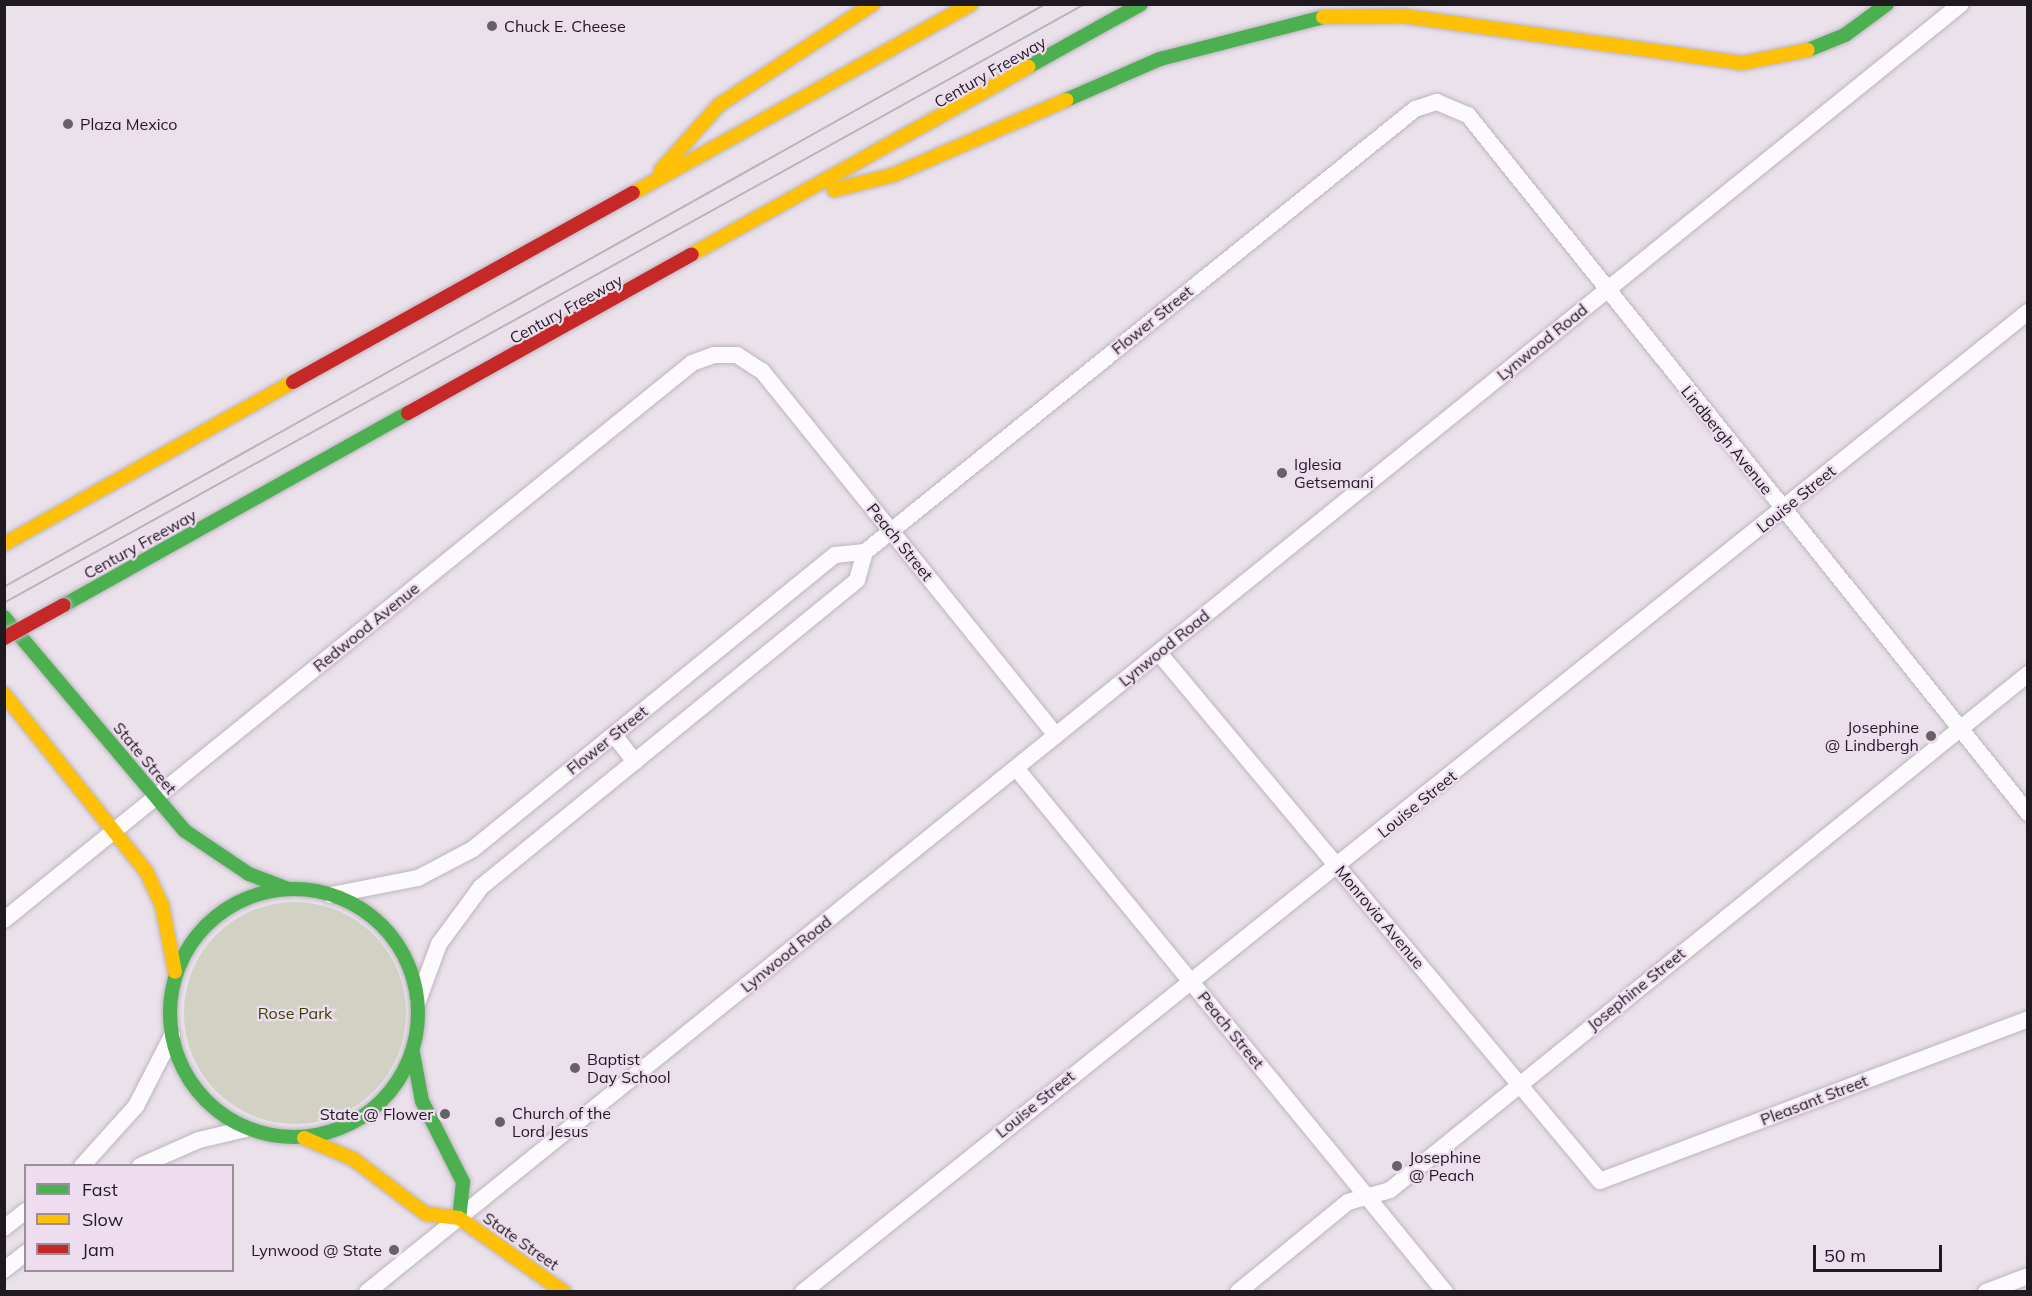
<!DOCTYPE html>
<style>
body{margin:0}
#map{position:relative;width:2032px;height:1296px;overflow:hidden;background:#eae1eb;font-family:Mulish,sans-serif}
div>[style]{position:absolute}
.green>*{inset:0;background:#d2d2c4}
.round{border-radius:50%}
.roads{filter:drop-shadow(0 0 2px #bcb5bd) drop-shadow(0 0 2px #bcb5bd)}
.street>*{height:16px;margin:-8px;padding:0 8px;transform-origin:8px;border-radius:8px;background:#fcfafc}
.fast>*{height:14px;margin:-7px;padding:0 7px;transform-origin:7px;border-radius:7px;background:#4caf50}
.fast>.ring{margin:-7px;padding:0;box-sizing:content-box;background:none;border:14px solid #4caf50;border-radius:50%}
.slow>*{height:14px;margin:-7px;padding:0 7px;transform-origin:7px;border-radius:7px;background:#ffc107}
.jam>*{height:14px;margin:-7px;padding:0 7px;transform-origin:7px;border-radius:7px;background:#c62828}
.tram>*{height:1.5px;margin:-0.75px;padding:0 0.75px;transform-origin:0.75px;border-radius:0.75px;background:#b7b5b7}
.bridges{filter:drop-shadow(0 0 2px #bcb5bd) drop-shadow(0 0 2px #bcb5bd)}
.jam-bridge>*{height:14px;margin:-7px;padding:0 7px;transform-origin:7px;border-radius:7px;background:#c62828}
.dots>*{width:16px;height:16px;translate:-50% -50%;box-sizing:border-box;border:3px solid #eeddef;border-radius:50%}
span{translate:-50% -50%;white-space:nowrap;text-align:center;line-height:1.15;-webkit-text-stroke:4.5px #eeddef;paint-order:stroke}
.poi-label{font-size:16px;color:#1f1a20}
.left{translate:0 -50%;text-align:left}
.right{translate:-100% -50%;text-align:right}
.street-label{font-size:16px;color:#1f1a20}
.park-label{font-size:16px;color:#393f01}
.frame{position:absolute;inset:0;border:6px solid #1f1a20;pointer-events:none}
.legend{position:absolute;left:24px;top:1164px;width:210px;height:108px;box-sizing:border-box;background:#eeddef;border:2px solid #9b8f9c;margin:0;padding:8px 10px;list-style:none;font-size:18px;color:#1f1a20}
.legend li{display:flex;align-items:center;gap:12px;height:30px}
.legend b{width:30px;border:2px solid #9b8f9c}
.scale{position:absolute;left:1813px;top:1245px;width:129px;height:27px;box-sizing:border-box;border:3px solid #1f1a20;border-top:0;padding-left:8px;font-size:18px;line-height:21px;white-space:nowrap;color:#1f1a20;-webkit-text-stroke:4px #eeddef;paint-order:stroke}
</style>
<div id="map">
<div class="green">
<div class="round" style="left:184px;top:902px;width:222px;height:222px"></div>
</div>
<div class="roads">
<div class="street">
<div style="left:1159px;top:653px;width:688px;rotate:50.13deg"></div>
<div style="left:1600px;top:1181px;width:458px;rotate:-20.7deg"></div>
<div style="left:614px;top:735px;width:34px;rotate:52deg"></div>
<div style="left:1016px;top:768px;width:677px;rotate:50.69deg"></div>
<div style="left:331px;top:895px;width:89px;rotate:-11.1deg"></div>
<div style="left:418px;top:878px;width:62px;rotate:-27.8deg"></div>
<div style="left:473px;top:849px;width:466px;rotate:-39.1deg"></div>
<div style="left:835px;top:555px;width:30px;rotate:-6deg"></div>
<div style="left:865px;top:552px;width:706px;rotate:-38.85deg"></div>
<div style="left:1415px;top:109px;width:23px;rotate:-18deg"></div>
<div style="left:1437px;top:102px;width:34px;rotate:23deg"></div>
<div style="left:1468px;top:115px;width:895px;rotate:51.26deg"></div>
<div style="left:4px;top:920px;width:885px;rotate:-38.99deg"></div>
<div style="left:692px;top:363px;width:23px;rotate:-20deg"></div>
<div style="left:714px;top:355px;width:23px"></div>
<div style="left:737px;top:355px;width:30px;rotate:33deg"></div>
<div style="left:762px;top:371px;width:468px;rotate:51.1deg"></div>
<div style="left:418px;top:1001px;width:61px;rotate:-69.8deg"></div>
<div style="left:439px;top:944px;width:71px;rotate:-53.6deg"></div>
<div style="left:481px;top:887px;width:485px;rotate:-39.2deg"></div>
<div style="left:857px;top:580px;width:29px;rotate:-74deg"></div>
<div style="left:82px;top:1166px;width:81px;rotate:-48deg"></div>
<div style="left:136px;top:1106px;width:79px;rotate:-62.8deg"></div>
<div style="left:140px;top:1166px;width:64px;rotate:-23.8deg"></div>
<div style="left:199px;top:1140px;width:47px;rotate:-13.4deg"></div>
<div style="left:4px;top:1228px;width:28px;rotate:-38deg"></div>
<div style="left:4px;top:1270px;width:28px;rotate:-38deg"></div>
<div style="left:367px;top:1292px;width:2049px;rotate:-38.94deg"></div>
<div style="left:803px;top:1292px;width:1569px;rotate:-38.66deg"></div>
<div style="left:1238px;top:1292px;width:142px;rotate:-39.3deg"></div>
<div style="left:1348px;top:1202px;width:44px;rotate:-15.9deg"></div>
<div style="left:1390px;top:1190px;width:821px;rotate:-38.97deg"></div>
<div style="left:1986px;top:1292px;width:45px;rotate:-20.9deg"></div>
</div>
<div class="fast">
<div style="left:1808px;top:50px;width:40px;rotate:-22deg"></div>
<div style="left:1845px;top:35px;width:52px;rotate:-36.4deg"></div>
<div style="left:1028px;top:67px;width:129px;rotate:-29.1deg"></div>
<div style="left:1066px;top:100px;width:103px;rotate:-23.6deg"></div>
<div style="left:1160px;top:59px;width:168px;rotate:-14.4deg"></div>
<div style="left:64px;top:605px;width:394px;rotate:-29.2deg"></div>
<div style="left:4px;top:617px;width:280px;rotate:49.8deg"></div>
<div style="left:185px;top:831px;width:77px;rotate:33.9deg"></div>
<div style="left:249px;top:874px;width:40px;rotate:21deg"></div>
<div class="ring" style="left:170px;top:889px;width:234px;height:234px"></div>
<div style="left:413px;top:1053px;width:49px;rotate:79.4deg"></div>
<div style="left:422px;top:1101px;width:91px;rotate:63.2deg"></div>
<div style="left:463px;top:1182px;width:36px;rotate:96deg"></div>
</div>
<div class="slow">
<div style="left:1323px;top:17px;width:80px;rotate:-0.7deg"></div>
<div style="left:1403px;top:16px;width:343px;rotate:7.9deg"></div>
<div style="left:1743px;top:63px;width:66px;rotate:-11.3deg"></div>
<div style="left:661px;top:170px;width:87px;rotate:-48.3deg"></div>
<div style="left:719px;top:105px;width:184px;rotate:-33.3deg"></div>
<div style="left:834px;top:190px;width:61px;rotate:-14.3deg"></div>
<div style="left:893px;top:175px;width:189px;rotate:-23.4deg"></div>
<div style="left:633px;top:193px;width:387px;rotate:-29.2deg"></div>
<div style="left:692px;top:254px;width:385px;rotate:-29.1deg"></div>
<div style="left:4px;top:544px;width:331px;rotate:-29.3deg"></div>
<div style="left:4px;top:694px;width:227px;rotate:51.3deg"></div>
<div style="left:146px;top:871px;width:38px;rotate:65deg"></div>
<div style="left:162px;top:905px;width:68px;rotate:79deg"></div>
<div style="left:304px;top:1138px;width:53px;rotate:23.2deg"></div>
<div style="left:353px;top:1159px;width:91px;rotate:37deg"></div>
<div style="left:426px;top:1214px;width:33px;rotate:7deg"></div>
<div style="left:459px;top:1218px;width:128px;rotate:35.2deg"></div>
</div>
<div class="jam">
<div style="left:293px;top:382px;width:389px;rotate:-29.1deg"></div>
<div style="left:408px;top:413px;width:325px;rotate:-29.2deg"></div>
</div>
</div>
<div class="tram">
<div style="left:4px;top:587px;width:1194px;rotate:-29.23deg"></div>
<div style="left:4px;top:603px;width:1236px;rotate:-28.99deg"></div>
</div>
<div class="bridges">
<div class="jam-bridge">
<div style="left:4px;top:638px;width:68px;rotate:-28.8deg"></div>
</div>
</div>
<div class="dots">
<div style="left:492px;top:26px;background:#666067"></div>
<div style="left:68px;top:124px;background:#666067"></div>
<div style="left:1282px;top:473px;background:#666067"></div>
<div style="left:1931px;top:736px;background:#666067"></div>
<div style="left:575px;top:1068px;background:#666067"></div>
<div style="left:445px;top:1114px;background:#666067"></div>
<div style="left:500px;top:1122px;background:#666067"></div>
<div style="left:1397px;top:1166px;background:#666067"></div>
<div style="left:394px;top:1250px;background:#666067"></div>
</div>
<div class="poi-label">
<span class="left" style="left:504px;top:26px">Chuck E. Cheese</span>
<span class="left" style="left:80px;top:124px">Plaza Mexico</span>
<span class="left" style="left:1294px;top:473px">Iglesia<br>Getsemani</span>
<span class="right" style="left:1919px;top:736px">Josephine<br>@ Lindbergh</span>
<span class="left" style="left:587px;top:1068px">Baptist<br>Day School</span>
<span class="left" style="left:512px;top:1122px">Church of the<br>Lord Jesus</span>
<span class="right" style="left:433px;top:1114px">State @ Flower</span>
<span class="left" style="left:1409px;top:1166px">Josephine<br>@ Peach</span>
<span class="right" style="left:382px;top:1250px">Lynwood @ State</span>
</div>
<div class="street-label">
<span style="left:990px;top:72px;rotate:-30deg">Century Freeway</span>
<span style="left:566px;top:309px;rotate:-29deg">Century Freeway</span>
<span style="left:1152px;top:320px;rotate:-39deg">Flower Street</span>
<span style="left:1542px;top:342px;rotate:-39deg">Lynwood Road</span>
<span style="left:1727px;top:440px;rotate:51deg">Lindbergh Avenue</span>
<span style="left:1796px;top:499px;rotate:-39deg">Louise Street</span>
<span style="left:900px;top:542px;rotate:51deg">Peach Street</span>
<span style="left:140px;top:544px;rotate:-29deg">Century Freeway</span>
<span style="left:366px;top:627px;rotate:-39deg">Redwood Avenue</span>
<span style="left:1164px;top:648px;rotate:-39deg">Lynwood Road</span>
<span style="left:607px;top:740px;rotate:-39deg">Flower Street</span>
<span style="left:145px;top:758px;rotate:50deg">State Street</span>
<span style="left:1417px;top:804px;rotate:-39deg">Louise Street</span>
<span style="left:1380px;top:917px;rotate:50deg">Monrovia Avenue</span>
<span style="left:786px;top:954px;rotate:-39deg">Lynwood Road</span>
<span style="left:1636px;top:989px;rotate:-39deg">Josephine Street</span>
<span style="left:1231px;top:1030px;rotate:51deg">Peach Street</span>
<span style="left:1814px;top:1100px;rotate:-21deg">Pleasant Street</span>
<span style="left:1035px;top:1104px;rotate:-39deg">Louise Street</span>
<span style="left:521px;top:1241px;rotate:35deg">State Street</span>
</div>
<div class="park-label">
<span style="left:295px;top:1013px">Rose Park</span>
</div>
<div class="frame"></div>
<ul class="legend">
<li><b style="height:8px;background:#4caf50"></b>Fast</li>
<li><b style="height:8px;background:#ffc107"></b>Slow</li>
<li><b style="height:8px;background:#c62828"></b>Jam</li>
</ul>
<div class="scale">50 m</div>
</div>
